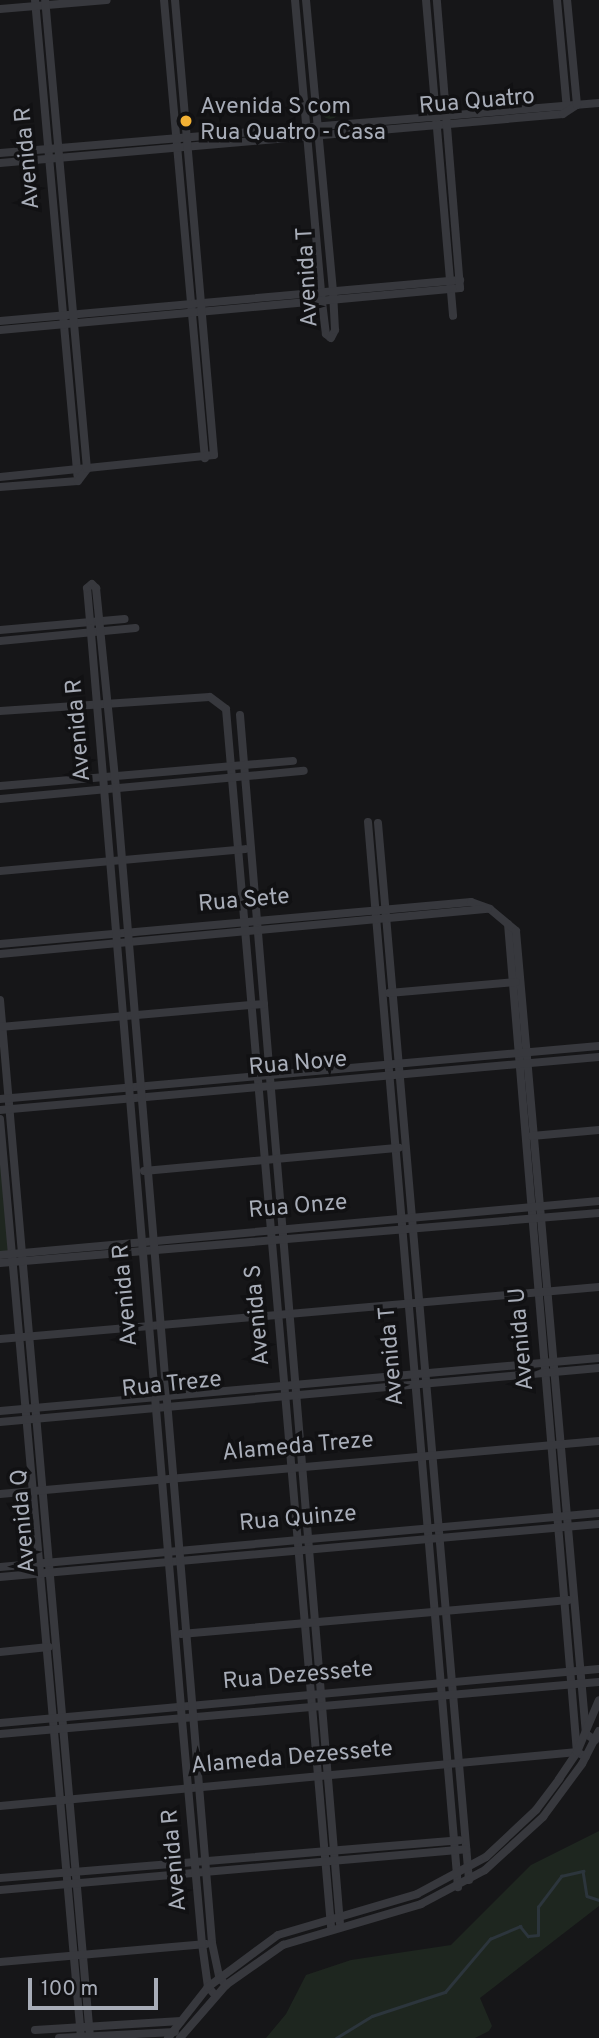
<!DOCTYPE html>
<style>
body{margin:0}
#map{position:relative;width:599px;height:2038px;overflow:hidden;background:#161618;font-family:Overpass,sans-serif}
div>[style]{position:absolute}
.green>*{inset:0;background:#1e261f}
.round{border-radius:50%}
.stream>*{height:2.5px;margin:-1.25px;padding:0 1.25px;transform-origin:1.25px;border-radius:1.25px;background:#2c353c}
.street>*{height:8px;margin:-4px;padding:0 4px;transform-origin:4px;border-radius:4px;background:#37383d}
.dots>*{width:19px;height:19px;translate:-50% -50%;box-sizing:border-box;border:4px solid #111113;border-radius:50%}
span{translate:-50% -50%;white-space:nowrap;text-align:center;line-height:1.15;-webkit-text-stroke:7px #111113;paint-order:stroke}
.street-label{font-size:23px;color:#a8adb8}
.poi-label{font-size:23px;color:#a8adb8}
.left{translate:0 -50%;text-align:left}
.scale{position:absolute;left:28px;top:1978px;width:130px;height:32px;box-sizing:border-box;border:4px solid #a8adb8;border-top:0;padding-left:9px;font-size:21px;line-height:24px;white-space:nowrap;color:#a8adb8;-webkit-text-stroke:5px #111113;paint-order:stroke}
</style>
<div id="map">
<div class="green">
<div class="round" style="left:320px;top:99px;width:20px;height:20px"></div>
<div style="clip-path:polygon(0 1136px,10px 1252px,0 1253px)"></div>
<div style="clip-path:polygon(599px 1831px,599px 1906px,480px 1998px,492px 2026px,489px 2031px,475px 2038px,266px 2038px,286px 2014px,306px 1975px,351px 1960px,451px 1945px,531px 1865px)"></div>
</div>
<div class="stream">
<div style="left:336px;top:2038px;width:42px;rotate:-31.4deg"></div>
<div style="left:372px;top:2016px;width:77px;rotate:-18.2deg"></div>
<div style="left:445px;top:1992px;width:70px;rotate:-49.7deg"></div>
<div style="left:490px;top:1939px;width:33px;rotate:-23deg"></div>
<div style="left:520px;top:1926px;width:13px;rotate:51deg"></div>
<div style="left:528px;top:1936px;width:10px;rotate:-6deg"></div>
<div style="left:538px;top:1935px;width:28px;rotate:-90deg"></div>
<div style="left:538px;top:1907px;width:39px;rotate:-53deg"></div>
<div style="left:561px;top:1876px;width:23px;rotate:-13deg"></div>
<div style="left:583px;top:1871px;width:25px;rotate:81deg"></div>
<div style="left:587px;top:1896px;width:13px;rotate:18deg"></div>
</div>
<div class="street">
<div style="left:35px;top:0;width:477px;rotate:84.9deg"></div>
<div style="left:164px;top:0;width:460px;rotate:84.9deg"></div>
<div style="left:295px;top:0;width:303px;rotate:84.9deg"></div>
<div style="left:322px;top:302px;width:32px;rotate:83deg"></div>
<div style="left:326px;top:334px;width:6px;rotate:39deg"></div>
<div style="left:331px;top:338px;width:9px;rotate:-63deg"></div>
<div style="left:335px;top:330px;width:39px;rotate:-93deg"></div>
<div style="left:333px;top:291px;width:292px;rotate:-95.3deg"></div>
<div style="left:426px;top:0;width:317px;rotate:85.1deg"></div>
<div style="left:557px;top:0;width:109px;rotate:84.8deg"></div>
<div style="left:0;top:9px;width:107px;rotate:-4.8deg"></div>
<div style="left:0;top:153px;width:601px;rotate:-4.77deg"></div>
<div style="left:0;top:163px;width:565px;rotate:-4.97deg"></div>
<div style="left:563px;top:114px;width:17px;rotate:-33deg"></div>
<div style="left:577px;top:105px;width:105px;rotate:-95.4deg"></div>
<div style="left:0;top:321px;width:462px;rotate:-5.1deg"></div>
<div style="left:0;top:330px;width:462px;rotate:-5.2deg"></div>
<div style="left:460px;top:288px;width:289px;rotate:-94.6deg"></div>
<div style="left:0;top:477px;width:215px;rotate:-5.9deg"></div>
<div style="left:214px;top:455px;width:457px;rotate:-94.9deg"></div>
<div style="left:0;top:487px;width:78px;rotate:-4.4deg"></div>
<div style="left:78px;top:481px;width:15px;rotate:-53deg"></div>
<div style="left:87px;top:469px;width:471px;rotate:-95.1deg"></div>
<div style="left:0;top:630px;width:125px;rotate:-5deg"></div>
<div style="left:0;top:641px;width:136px;rotate:-5.5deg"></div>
<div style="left:0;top:711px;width:210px;rotate:-3.8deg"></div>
<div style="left:210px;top:697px;width:20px;rotate:37deg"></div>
<div style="left:226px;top:709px;width:1223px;rotate:85.07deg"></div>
<div style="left:240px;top:715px;width:1213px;rotate:85.27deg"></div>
<div style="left:0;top:786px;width:294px;rotate:-4.9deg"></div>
<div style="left:0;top:799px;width:305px;rotate:-5.3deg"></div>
<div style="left:368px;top:822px;width:1069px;rotate:85.17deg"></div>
<div style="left:378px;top:823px;width:1061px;rotate:85.08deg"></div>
<div style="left:0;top:871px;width:246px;rotate:-5.1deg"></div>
<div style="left:508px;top:924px;width:831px;rotate:85.24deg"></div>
<div style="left:0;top:944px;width:473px;rotate:-5.1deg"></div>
<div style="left:471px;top:902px;width:20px;rotate:20deg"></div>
<div style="left:490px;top:909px;width:34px;rotate:40deg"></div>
<div style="left:516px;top:931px;width:806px;rotate:85.02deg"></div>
<div style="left:586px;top:1734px;width:11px;rotate:34deg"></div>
<div style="left:0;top:954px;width:490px;rotate:-5.3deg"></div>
<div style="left:389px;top:993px;width:127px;rotate:-5deg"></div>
<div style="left:0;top:1000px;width:1042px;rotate:85.04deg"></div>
<div style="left:0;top:1027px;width:265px;rotate:-5deg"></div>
<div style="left:0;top:1099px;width:601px;rotate:-5.06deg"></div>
<div style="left:0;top:1110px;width:601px;rotate:-5.06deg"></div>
<div style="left:0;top:1119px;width:923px;rotate:84.96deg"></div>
<div style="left:532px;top:1136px;width:67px;rotate:-5.1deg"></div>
<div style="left:144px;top:1171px;width:256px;rotate:-5.2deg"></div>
<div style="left:0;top:1255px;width:601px;rotate:-5.15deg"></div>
<div style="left:0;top:1263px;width:601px;rotate:-4.77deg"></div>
<div style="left:0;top:1339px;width:601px;rotate:-4.96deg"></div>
<div style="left:0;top:1411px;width:601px;rotate:-5.06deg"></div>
<div style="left:0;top:1422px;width:601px;rotate:-5.15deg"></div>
<div style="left:0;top:1494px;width:601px;rotate:-5.06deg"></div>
<div style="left:0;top:1567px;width:601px;rotate:-5.15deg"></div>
<div style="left:0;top:1577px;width:601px;rotate:-5.06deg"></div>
<div style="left:181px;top:1634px;width:389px;rotate:-5deg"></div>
<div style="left:0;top:1652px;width:49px;rotate:-5.8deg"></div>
<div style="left:0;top:1723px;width:601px;rotate:-5.15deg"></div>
<div style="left:0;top:1734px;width:601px;rotate:-4.96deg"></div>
<div style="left:0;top:1806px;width:580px;rotate:-5.35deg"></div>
<div style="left:577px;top:1752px;width:10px;rotate:29deg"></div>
<div style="left:0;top:1878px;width:461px;rotate:-4.7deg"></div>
<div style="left:0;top:1890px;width:468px;rotate:-5deg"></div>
<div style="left:0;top:1962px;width:207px;rotate:-5deg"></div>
<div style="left:215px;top:1995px;width:11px;rotate:-131deg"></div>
<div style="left:208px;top:1987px;width:43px;rotate:-97.9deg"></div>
<div style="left:202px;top:1944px;width:238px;rotate:-95.1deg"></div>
<div style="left:181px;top:1707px;width:1090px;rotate:-94.79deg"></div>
<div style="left:90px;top:621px;width:33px;rotate:-95deg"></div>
<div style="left:87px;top:588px;width:6px;rotate:-39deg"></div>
<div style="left:92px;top:584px;width:6px;rotate:45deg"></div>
<div style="left:96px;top:588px;width:200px;rotate:84.3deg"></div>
<div style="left:116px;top:787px;width:1160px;rotate:85.25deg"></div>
<div style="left:212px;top:1943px;width:35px;rotate:78deg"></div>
<div style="left:219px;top:1977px;width:11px;rotate:49deg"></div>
<div style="left:35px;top:2030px;width:146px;rotate:-3.5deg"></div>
<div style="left:59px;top:2038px;width:116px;rotate:-3deg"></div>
<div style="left:168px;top:2038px;width:65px;rotate:-51.9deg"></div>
<div style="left:208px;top:1987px;width:87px;rotate:-36.6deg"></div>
<div style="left:278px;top:1935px;width:145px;rotate:-16.4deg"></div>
<div style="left:417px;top:1894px;width:78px;rotate:-28.2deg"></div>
<div style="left:486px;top:1857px;width:69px;rotate:-43.2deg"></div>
<div style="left:536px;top:1810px;width:39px;rotate:-53deg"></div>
<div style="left:559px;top:1779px;width:32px;rotate:-56deg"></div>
<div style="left:577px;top:1752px;width:56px;rotate:-67.1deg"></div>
<div style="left:180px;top:2038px;width:70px;rotate:-49deg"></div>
<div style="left:226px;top:1985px;width:70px;rotate:-35.1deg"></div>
<div style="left:283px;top:1945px;width:144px;rotate:-16.5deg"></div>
<div style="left:421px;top:1904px;width:72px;rotate:-28deg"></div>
<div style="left:485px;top:1870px;width:79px;rotate:-42.4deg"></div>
<div style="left:543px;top:1817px;width:66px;rotate:-53.7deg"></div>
<div style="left:582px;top:1764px;width:37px;rotate:-63deg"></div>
</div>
<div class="dots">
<div style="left:186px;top:121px;background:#f2b134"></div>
</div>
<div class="street-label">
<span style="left:477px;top:103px;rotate:-5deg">Rua Quatro</span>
<span style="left:29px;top:158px;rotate:-95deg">Avenida R</span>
<span style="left:309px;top:277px;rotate:-93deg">Avenida T</span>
<span style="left:80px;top:730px;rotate:-95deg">Avenida R</span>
<span style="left:244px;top:902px;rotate:-5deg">Rua Sete</span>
<span style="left:298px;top:1065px;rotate:-5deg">Rua Nove</span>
<span style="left:298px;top:1208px;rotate:-5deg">Rua Onze</span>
<span style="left:127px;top:1295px;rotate:-95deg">Avenida R</span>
<span style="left:259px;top:1315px;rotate:-95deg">Avenida S</span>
<span style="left:523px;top:1339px;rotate:-95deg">Avenida U</span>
<span style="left:393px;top:1356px;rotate:-95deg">Avenida T</span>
<span style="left:172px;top:1386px;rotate:-6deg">Rua Treze</span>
<span style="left:298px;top:1448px;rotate:-5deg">Alameda Treze</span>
<span style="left:298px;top:1520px;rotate:-5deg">Rua Quinze</span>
<span style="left:25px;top:1521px;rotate:-95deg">Avenida Q</span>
<span style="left:298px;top:1677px;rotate:-5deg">Rua Dezessete</span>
<span style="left:292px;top:1759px;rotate:-5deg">Alameda Dezessete</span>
<span style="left:176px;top:1860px;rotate:-95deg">Avenida R</span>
</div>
<div class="poi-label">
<span class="left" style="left:200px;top:121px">Avenida S com<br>Rua Quatro - Casa</span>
</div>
<div class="scale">100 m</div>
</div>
